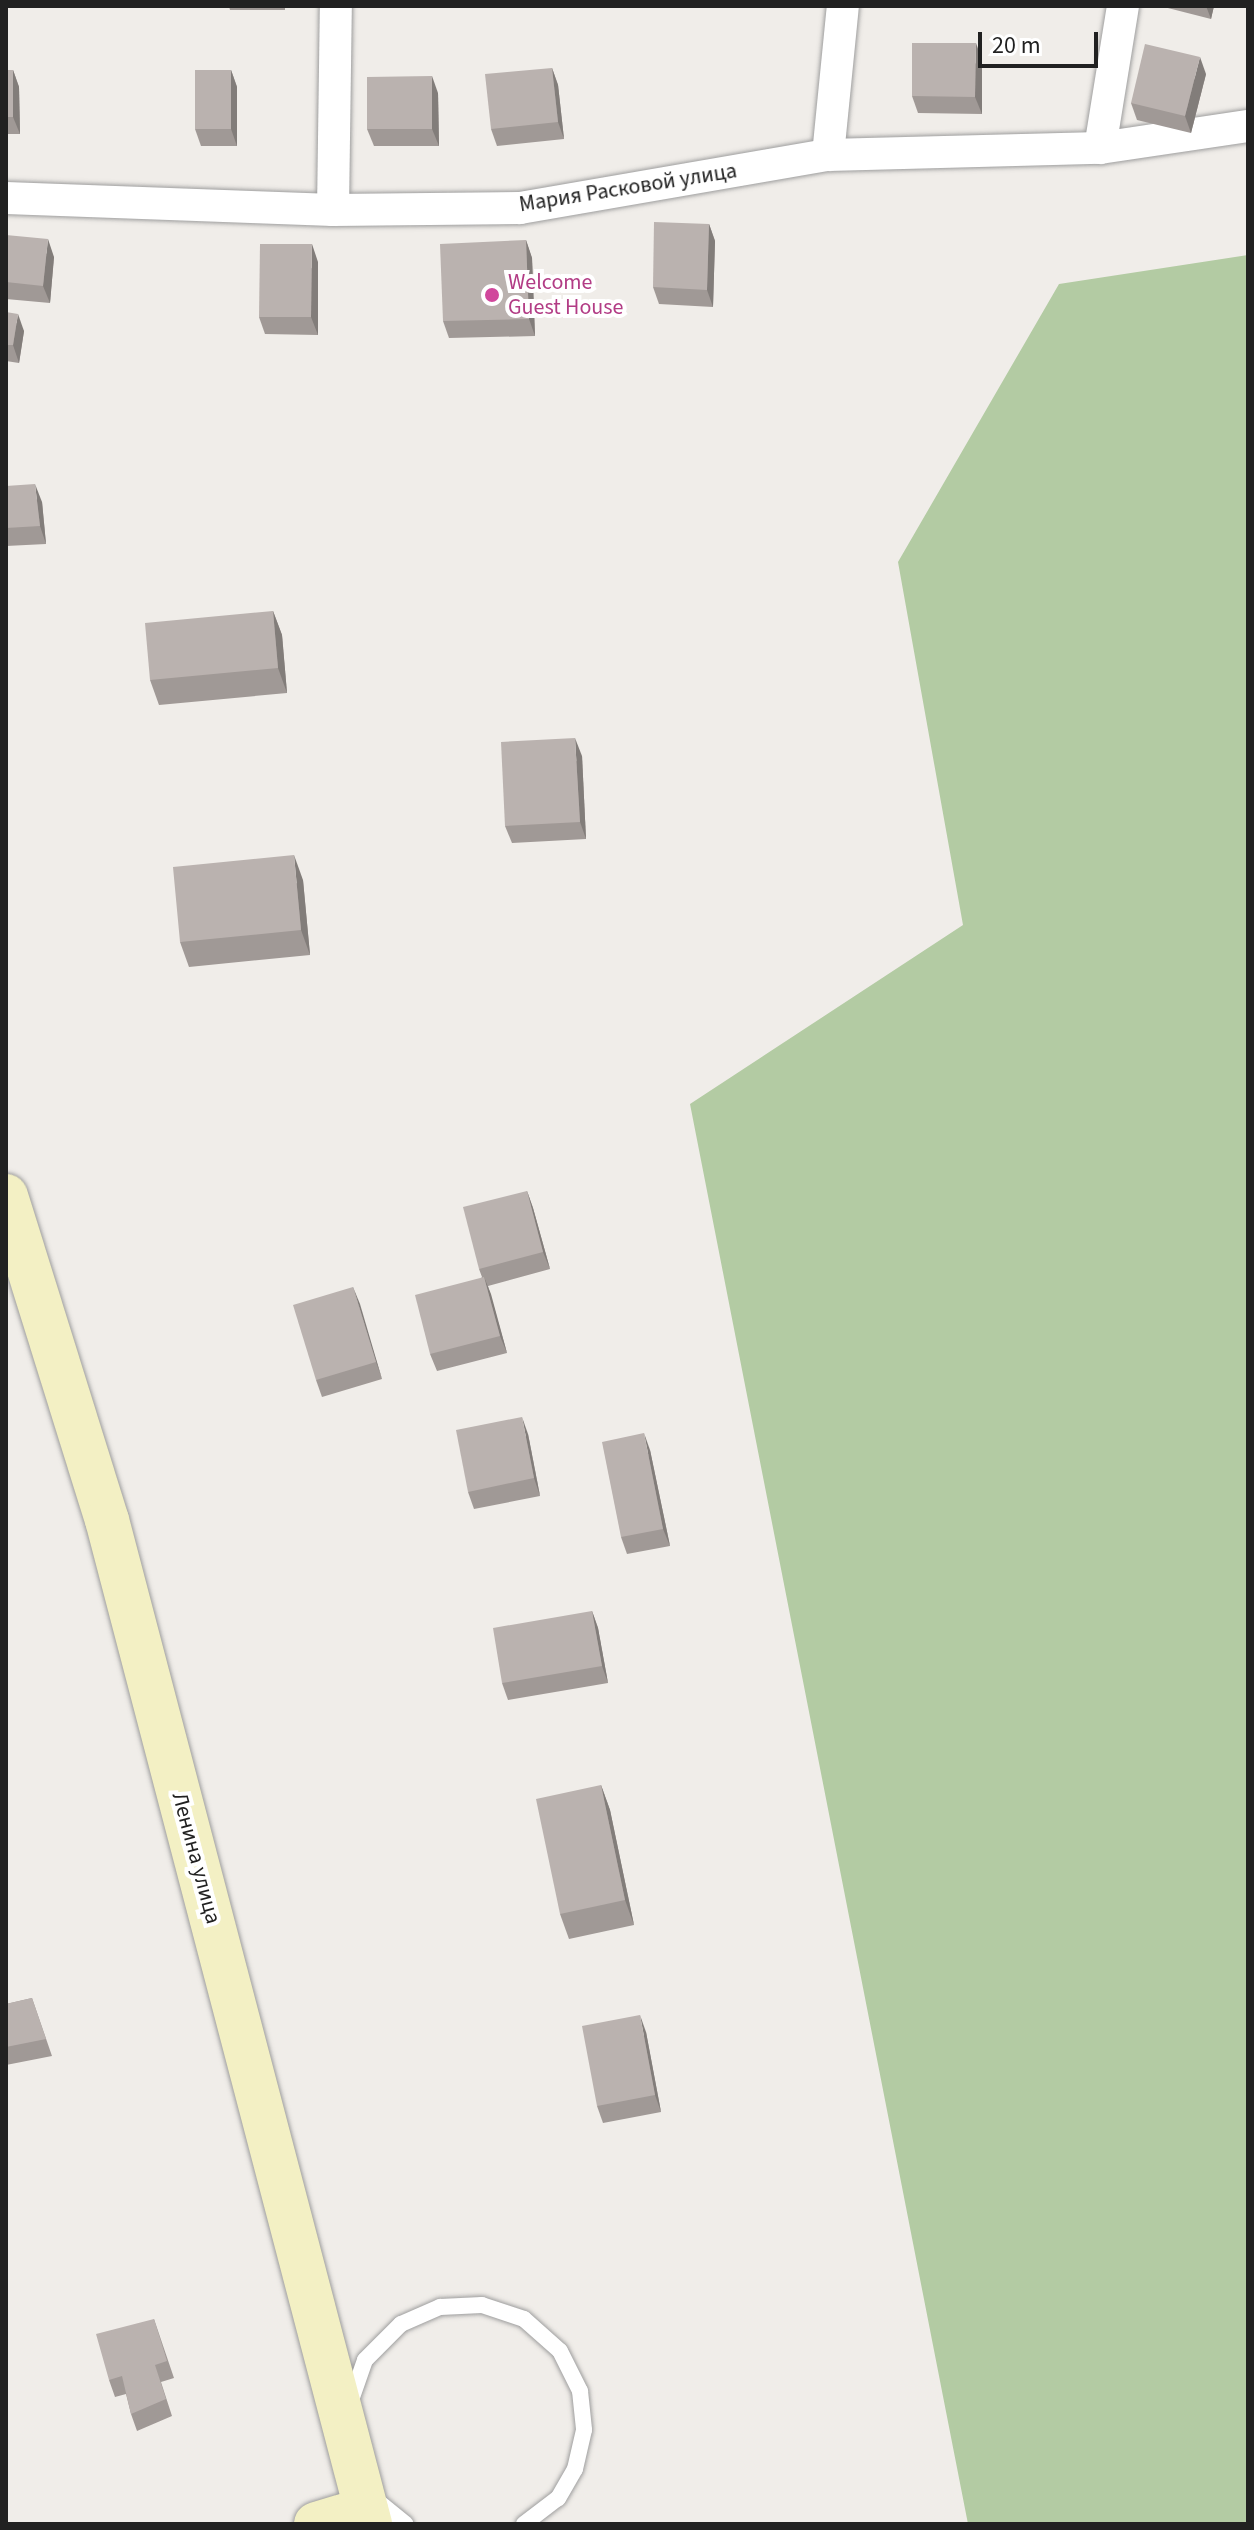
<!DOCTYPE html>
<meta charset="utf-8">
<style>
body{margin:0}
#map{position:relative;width:1254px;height:2530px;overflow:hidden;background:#f0ede9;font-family:"Source Sans 3",sans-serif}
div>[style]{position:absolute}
.forest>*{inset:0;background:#b3cba3}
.roads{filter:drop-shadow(0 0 2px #9e9e9e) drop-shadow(0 0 2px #9e9e9e)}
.lane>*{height:16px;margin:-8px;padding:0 8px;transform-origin:8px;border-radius:8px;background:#fff}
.street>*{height:32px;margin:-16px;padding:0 16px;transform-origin:16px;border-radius:16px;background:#fff}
.secondary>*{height:44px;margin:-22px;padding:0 22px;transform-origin:22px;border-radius:22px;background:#f3f0c4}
.wall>*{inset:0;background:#a09996}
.shaded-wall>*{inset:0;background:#827d7a}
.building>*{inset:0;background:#bab2af}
.dots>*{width:22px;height:22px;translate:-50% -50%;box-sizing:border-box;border:4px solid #fff;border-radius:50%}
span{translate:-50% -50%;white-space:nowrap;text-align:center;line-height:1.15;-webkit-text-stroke:8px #fff;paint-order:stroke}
.street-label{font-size:22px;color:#212121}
.hotel-label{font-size:22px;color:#b23c85}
.left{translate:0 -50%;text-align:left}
.frame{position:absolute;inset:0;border:8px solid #212121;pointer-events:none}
.scale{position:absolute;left:978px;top:32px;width:120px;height:36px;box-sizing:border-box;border:4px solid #212121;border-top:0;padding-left:10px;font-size:24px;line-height:28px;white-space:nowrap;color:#212121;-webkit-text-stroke:6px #fff;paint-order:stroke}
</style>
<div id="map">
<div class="forest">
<div style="clip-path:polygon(1248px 255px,1248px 2524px,968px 2524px,690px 1104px,963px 925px,898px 562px,1059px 284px)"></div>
</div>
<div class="roads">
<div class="lane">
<div style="left:351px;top:2400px;width:42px;rotate:-70.7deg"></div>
<div style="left:365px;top:2360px;width:51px;rotate:-45deg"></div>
<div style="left:401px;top:2324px;width:43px;rotate:-23.6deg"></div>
<div style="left:440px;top:2307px;width:42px;rotate:-2.7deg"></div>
<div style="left:482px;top:2305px;width:44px;rotate:18.4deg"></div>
<div style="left:524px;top:2319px;width:48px;rotate:41.6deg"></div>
<div style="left:560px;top:2351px;width:45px;rotate:63.4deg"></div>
<div style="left:580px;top:2391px;width:39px;rotate:84deg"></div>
<div style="left:584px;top:2430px;width:40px;rotate:103deg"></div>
<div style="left:575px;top:2469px;width:34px;rotate:120deg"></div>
<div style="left:558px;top:2498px;width:43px;rotate:142.6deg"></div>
<div style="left:376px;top:2500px;width:38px;rotate:39deg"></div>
</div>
<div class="street">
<div style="left:1100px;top:148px;width:144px;rotate:-80.8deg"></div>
<div style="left:828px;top:155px;width:150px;rotate:-84.3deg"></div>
<div style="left:6px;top:198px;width:327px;rotate:2.1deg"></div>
<div style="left:333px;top:210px;width:187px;rotate:-0.6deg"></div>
<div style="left:520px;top:208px;width:313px;rotate:-9.8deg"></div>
<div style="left:828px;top:155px;width:272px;rotate:-1.5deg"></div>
<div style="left:1100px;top:148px;width:150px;rotate:-8.5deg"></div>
<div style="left:333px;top:210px;width:204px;rotate:-89.2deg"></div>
</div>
<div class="secondary">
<div style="left:6px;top:1196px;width:339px;rotate:72.7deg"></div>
<div style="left:107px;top:1520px;width:1038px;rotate:75.32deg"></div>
<div style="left:316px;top:2524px;width:52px;rotate:-16.7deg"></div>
</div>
</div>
<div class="wall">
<div style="clip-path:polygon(229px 6px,285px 6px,285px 10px,230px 10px)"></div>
<div style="clip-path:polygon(1160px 6px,1214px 6px,1211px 19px)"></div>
<div style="clip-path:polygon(982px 60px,982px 114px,918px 113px,912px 96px)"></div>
<div style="clip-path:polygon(552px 68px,558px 85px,564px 139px,497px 146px,491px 129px)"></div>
<div style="clip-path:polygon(6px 70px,13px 70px,19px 87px,20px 134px,6px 134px)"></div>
<div style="clip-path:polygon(231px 70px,237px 87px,237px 146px,201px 146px,195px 129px)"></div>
<div style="clip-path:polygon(1206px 74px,1191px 133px,1137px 120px,1131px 103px)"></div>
<div style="clip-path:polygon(438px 93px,439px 146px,374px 146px,367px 129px)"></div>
<div style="clip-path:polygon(709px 224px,715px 241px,713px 307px,659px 304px,653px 287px)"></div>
<div style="clip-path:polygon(6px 235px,54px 257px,50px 303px,6px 299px)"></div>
<div style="clip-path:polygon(526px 240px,532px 258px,535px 336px,449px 338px,443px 321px)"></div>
<div style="clip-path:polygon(318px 262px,318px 335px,265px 334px,259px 317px)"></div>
<div style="clip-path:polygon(6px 312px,24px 331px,19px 363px,6px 361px)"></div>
<div style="clip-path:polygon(6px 486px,42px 502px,46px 544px,6px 546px)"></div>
<div style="clip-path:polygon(273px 611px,282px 635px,287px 693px,159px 705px,150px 680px)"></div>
<div style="clip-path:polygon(582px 756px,586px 839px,512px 843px,505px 826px)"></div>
<div style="clip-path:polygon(303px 880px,310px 955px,189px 967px,180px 942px)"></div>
<div style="clip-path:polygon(527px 1191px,533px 1208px,550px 1269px,488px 1286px,507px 1353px,437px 1371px,430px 1354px,482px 1277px,479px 1269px)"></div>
<div style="clip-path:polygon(353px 1287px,382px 1379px,322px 1397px,316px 1380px)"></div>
<div style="clip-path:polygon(528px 1434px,540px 1496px,474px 1509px,468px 1492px)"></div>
<div style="clip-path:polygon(650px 1450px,670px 1546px,627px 1554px,621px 1537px)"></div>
<div style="clip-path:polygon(592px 1611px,598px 1628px,608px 1683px,508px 1700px,502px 1683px)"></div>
<div style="clip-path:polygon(601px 1785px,610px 1810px,634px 1925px,569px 1939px,560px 1914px)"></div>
<div style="clip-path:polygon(32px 1998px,52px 2056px,6px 2065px,6px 2004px)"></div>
<div style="clip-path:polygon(646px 2032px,661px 2112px,603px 2123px,597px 2106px)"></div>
<div style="clip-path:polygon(154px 2319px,174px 2378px,161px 2382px,172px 2416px,137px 2431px,131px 2414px,126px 2394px,115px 2397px,109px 2380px)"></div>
</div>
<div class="shaded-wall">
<div style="clip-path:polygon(1206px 6px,1214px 6px,1211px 19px)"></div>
<div style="clip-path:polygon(976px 43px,982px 60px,982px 114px,975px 97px)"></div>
<div style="clip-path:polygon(1200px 57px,1206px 74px,1191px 133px,1185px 116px)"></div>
<div style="clip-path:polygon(552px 68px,558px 85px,564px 139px,558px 122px)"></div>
<div style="clip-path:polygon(13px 70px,19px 87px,20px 134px,13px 117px)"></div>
<div style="clip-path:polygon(231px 70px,237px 87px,237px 146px,231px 129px)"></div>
<div style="clip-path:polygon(432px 76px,438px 93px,439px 146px,432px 129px)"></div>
<div style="clip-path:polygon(709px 224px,715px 241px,713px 307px,707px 290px)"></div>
<div style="clip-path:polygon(48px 239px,54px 257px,50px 303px,43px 286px)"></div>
<div style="clip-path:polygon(526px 240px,532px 258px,535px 336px,529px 319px)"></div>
<div style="clip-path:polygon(312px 244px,318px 262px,318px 335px,311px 317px)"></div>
<div style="clip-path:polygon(18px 314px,24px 331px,19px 363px,13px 345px)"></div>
<div style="clip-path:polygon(35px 484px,42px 502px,46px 544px,40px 526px)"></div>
<div style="clip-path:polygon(273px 611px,282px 635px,287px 693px,278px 668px)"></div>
<div style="clip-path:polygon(575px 738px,582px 756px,586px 839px,580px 822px)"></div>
<div style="clip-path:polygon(294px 855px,303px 880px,310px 955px,301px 930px)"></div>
<div style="clip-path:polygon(527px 1191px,533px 1208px,550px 1269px,543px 1252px)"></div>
<div style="clip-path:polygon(484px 1277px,491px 1294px,507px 1353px,500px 1336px)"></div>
<div style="clip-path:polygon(353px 1287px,360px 1304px,382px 1379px,376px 1362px)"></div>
<div style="clip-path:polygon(522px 1417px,528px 1434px,540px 1496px,534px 1478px)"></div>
<div style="clip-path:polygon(644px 1433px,650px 1450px,670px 1546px,663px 1529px)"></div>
<div style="clip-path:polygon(592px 1611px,598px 1628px,608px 1683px,602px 1666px)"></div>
<div style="clip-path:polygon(601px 1785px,610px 1810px,634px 1925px,625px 1900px)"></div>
<div style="clip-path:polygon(640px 2015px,646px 2032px,661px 2112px,655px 2095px)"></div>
</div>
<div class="building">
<div style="clip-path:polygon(912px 43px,976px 43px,975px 97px,912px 96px)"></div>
<div style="clip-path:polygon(1145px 44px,1200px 57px,1185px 116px,1131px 103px)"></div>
<div style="clip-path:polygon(552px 68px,558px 122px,491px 129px,485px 74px)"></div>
<div style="clip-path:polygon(6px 70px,13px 70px,13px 117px,6px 117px)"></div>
<div style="clip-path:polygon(195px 70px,231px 70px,231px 129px,195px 129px)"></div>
<div style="clip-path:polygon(432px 76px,432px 129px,367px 129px,367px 77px)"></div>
<div style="clip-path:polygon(654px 222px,709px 224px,707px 290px,653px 287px)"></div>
<div style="clip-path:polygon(6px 235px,48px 239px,43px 286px,6px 282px)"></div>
<div style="clip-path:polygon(526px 240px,529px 319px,443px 321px,440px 244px)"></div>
<div style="clip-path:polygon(260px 244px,312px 244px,311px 317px,259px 317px)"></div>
<div style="clip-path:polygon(6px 312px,18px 314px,13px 345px,6px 345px)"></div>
<div style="clip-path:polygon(35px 484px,40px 526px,6px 528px,6px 486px)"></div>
<div style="clip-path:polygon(273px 611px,278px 668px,150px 680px,145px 623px)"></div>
<div style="clip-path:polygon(575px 738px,580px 822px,505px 826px,501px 742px)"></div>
<div style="clip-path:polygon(294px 855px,301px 930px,180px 942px,173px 867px)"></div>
<div style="clip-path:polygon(527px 1191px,543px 1252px,479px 1269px,463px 1207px)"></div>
<div style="clip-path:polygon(484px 1277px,500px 1336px,430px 1354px,415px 1295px)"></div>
<div style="clip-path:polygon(353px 1287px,376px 1362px,316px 1380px,293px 1305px)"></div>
<div style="clip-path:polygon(522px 1417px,534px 1478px,468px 1492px,456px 1430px)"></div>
<div style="clip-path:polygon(644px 1433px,663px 1529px,621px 1537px,602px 1442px)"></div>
<div style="clip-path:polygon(592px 1611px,602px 1666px,502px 1683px,493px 1628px)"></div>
<div style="clip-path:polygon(601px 1785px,625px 1900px,560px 1914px,536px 1799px)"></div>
<div style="clip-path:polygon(32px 1998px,46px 2039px,6px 2047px,6px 2004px)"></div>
<div style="clip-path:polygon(640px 2015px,655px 2095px,597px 2106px,582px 2026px)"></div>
<div style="clip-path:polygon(154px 2319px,167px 2361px,155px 2365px,166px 2399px,131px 2414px,122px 2376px,109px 2380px,96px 2334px)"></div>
</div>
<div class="dots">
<div style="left:492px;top:295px;background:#d1479c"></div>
</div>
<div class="street-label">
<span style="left:628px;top:188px;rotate:-9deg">Мария Расковой улица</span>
<span style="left:196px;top:1858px;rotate:75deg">Ленина улица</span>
</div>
<div class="hotel-label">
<span class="left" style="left:508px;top:295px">Welcome<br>Guest House</span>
</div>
<div class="frame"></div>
<div class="scale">20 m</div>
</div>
